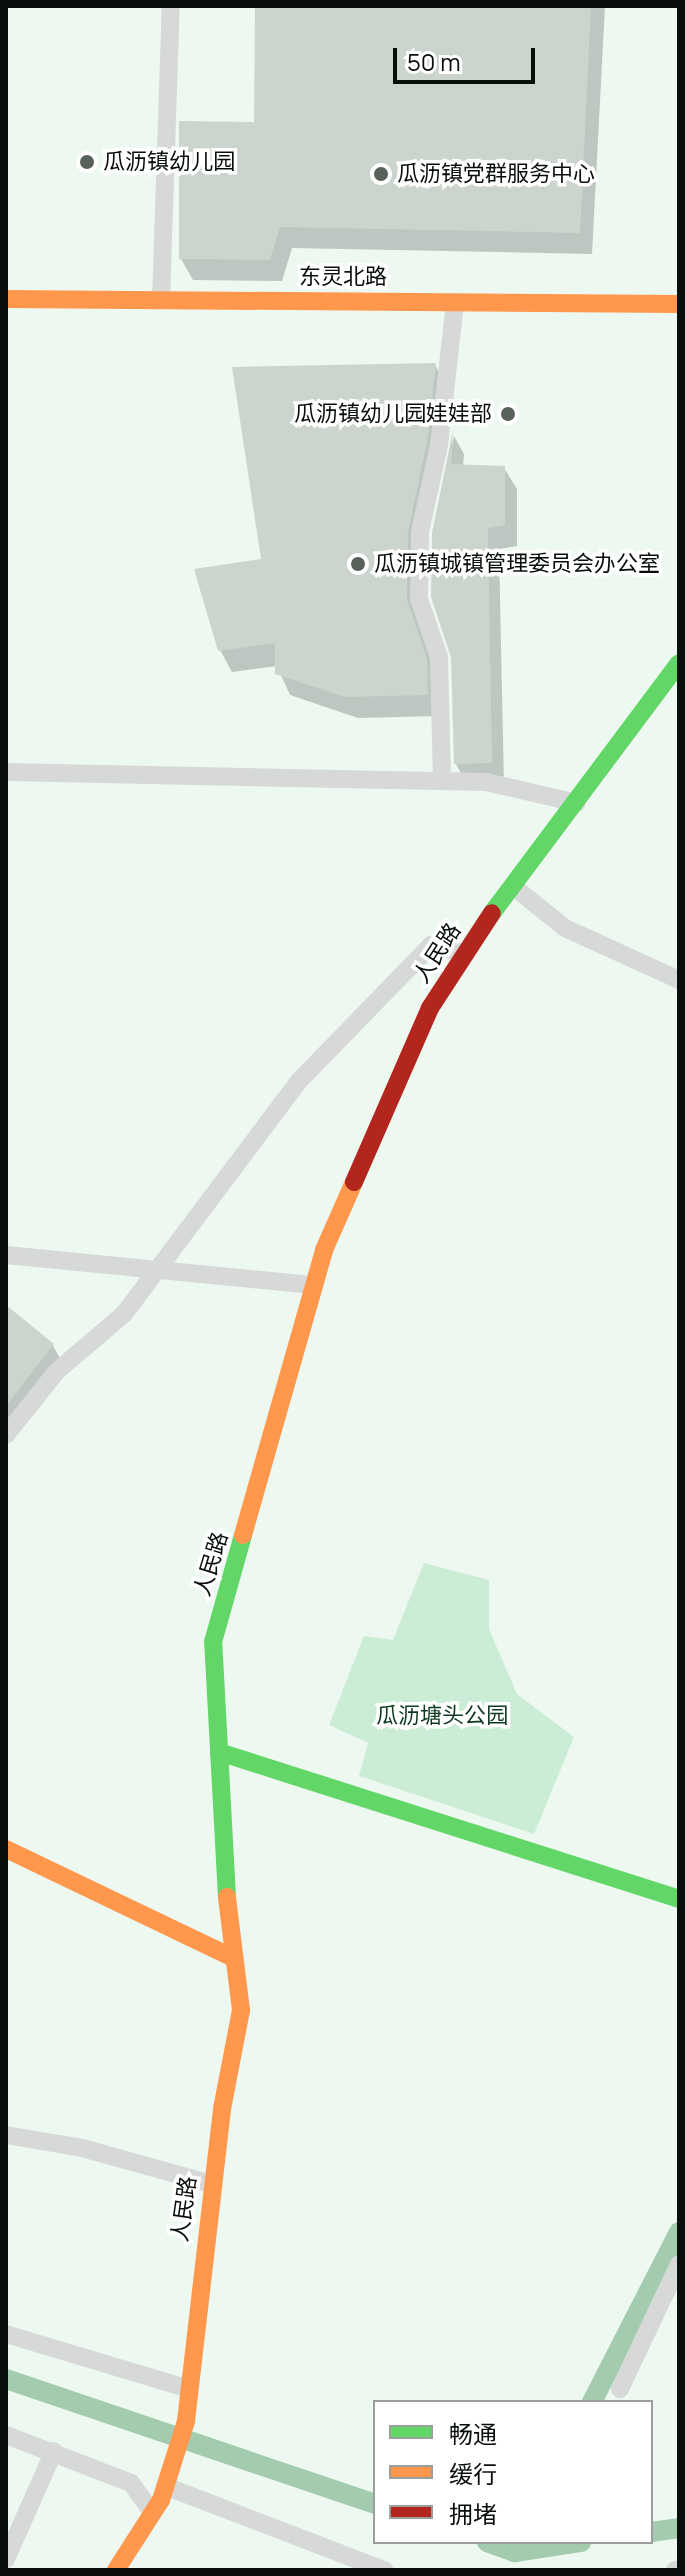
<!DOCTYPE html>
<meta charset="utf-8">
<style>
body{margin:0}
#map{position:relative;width:685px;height:2576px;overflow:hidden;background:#edf8f0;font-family:Manrope,"Noto Sans SC",sans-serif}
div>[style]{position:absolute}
.green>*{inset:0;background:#ccedd5}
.shadow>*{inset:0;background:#0003}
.canal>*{height:20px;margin:-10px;padding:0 10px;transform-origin:10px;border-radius:10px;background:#a3ccaf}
.building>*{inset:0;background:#ccd4ce}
.street>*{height:18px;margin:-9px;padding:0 9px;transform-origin:9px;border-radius:9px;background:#d7d9d8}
.fast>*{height:18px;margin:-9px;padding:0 9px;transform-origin:9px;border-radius:9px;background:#63d668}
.slow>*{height:18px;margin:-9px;padding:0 9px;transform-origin:9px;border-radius:9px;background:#ff974d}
.jam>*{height:18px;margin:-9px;padding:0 9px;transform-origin:9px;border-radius:9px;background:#b3261e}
.dots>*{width:22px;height:22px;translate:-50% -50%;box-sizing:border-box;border:4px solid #fff;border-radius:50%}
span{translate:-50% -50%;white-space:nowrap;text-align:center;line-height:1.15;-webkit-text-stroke:7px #fff;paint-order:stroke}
.poi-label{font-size:22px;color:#080e0a}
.left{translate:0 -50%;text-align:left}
.right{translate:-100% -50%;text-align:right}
.street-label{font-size:22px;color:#080e0a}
.park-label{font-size:22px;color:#103a20}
.frame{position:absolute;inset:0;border:8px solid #080e0a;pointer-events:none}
.legend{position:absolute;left:373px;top:2400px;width:280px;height:144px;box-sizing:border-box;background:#fff;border:2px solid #9c9f9d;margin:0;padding:10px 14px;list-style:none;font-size:24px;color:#080e0a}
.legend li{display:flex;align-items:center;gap:16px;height:40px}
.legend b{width:40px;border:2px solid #9c9f9d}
.scale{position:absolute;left:393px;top:48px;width:142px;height:36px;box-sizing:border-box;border:4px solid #080e0a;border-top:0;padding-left:10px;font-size:24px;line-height:28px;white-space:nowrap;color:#080e0a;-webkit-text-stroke:6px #fff;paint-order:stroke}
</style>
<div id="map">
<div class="green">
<div style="clip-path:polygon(424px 1563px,489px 1580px,489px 1629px,517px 1694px,574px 1737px,534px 1834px,359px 1776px,368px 1743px,329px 1725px,364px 1636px,393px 1640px)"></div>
</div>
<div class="shadow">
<div style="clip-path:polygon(257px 6px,605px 6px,592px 254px,292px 248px,282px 281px,193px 280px,181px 259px,256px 124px)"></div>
<div style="clip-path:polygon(435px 365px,447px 387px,419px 555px,439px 716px,358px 718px,290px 695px,277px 666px,232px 672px,220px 650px,263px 561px)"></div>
<div style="clip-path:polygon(454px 436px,464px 454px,463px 467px,504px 468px,517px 489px,517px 546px,499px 549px,504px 785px,468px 786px,456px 764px,453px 656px,434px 534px)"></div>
<div style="clip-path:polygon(6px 1307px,53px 1346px,65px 1367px,6px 1443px)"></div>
</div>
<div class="canal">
<div style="left:6px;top:2379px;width:390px;rotate:18.7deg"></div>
<div style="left:592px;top:2402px;width:191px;rotate:-62.9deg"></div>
<div style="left:651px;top:2532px;width:28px;rotate:-8deg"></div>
<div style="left:487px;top:2542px;width:30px;rotate:20deg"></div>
<div style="left:515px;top:2552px;width:67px;rotate:-8.6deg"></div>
</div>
<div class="building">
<div style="clip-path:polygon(255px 6px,591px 6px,580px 233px,280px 227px,270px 260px,179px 259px,179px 121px,254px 122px)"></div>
<div style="clip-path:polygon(436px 363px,427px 443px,408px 532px,407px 599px,427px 659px,428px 695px,345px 697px,275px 674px,275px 643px,218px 651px,194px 569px,261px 559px,232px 367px)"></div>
<div style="clip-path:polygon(453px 430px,451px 464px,505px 466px,505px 525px,488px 528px,492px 763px,454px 764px,451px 657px,431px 597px,432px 533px)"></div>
<div style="clip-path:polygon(6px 1305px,54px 1344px,6px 1406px)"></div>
</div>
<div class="street">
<div style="left:161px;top:300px;width:294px;rotate:-88.1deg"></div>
<div style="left:6px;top:772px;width:480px;rotate:1.2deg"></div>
<div style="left:486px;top:782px;width:93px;rotate:13deg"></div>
<div style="left:442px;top:781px;width:124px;rotate:-91.4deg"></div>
<div style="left:439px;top:657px;width:61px;rotate:-109deg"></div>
<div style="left:419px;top:599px;width:67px;rotate:-89.1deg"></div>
<div style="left:420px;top:532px;width:89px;rotate:-77.7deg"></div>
<div style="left:439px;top:445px;width:144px;rotate:-83.6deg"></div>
<div style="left:514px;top:887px;width:65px;rotate:38.8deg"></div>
<div style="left:565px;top:928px;width:125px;rotate:24.5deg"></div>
<div style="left:6px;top:1255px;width:309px;rotate:5.6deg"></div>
<div style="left:6px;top:1435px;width:82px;rotate:-51.4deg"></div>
<div style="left:57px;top:1371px;width:88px;rotate:-40.4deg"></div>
<div style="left:124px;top:1314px;width:290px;rotate:-53.1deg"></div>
<div style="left:298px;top:1082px;width:191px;rotate:-45.8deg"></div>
<div style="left:431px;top:945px;width:33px;rotate:14deg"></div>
<div style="left:6px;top:2135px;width:77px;rotate:9.7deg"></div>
<div style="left:82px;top:2148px;width:135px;rotate:15.5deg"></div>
<div style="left:6px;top:2334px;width:191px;rotate:16.7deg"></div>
<div style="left:620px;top:2389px;width:138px;rotate:-64.7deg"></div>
<div style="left:6px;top:2435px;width:134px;rotate:21deg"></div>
<div style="left:131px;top:2483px;width:37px;rotate:54deg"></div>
<div style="left:165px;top:2486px;width:235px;rotate:21deg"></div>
<div style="left:6px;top:2559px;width:118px;rotate:-66deg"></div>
<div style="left:675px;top:2570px;width:4px"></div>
</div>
<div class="fast">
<div style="left:492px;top:913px;width:312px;rotate:-53.2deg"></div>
<div style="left:219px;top:1752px;width:483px;rotate:17.7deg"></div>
<div style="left:227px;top:1897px;width:255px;rotate:-93.1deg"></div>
<div style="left:213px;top:1642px;width:111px;rotate:-74.3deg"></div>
</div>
<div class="slow">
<div style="left:6px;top:299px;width:673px;rotate:0.43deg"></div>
<div style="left:243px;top:1535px;width:296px;rotate:-74.1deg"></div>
<div style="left:324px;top:1250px;width:74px;rotate:-66.2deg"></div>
<div style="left:6px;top:1849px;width:253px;rotate:25.6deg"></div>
<div style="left:116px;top:2570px;width:83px;rotate:-57.3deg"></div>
<div style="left:161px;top:2500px;width:83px;rotate:-72.4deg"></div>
<div style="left:186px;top:2421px;width:314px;rotate:-83.4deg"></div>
<div style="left:222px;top:2109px;width:101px;rotate:-79.1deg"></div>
<div style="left:241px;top:2010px;width:114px;rotate:-97.1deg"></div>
</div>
<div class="jam">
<div style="left:354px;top:1182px;width:190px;rotate:-66.4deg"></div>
<div style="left:430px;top:1008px;width:113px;rotate:-56.9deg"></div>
</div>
<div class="dots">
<div style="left:87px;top:162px;background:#58605a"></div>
<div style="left:381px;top:174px;background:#58605a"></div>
<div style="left:508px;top:414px;background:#58605a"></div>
<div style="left:358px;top:564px;background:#58605a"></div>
</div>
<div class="poi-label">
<span class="left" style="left:103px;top:162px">瓜沥镇幼儿园</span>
<span class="left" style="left:397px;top:174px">瓜沥镇党群服务中心</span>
<span class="right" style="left:492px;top:414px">瓜沥镇幼儿园娃娃部</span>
<span class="left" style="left:374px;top:564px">瓜沥镇城镇管理委员会办公室</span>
</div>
<div class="street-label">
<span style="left:343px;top:277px">东灵北路</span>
<span style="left:437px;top:953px;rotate:-57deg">人民路</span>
<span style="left:211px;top:1564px;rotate:-73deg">人民路</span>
<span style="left:184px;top:2209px;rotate:-82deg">人民路</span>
</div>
<div class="park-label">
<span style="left:442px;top:1716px">瓜沥塘头公园</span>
</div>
<div class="frame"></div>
<ul class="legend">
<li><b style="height:10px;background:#63d668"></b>畅通</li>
<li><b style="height:10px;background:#ff974d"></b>缓行</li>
<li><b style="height:10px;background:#b3261e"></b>拥堵</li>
</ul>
<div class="scale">50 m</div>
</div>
